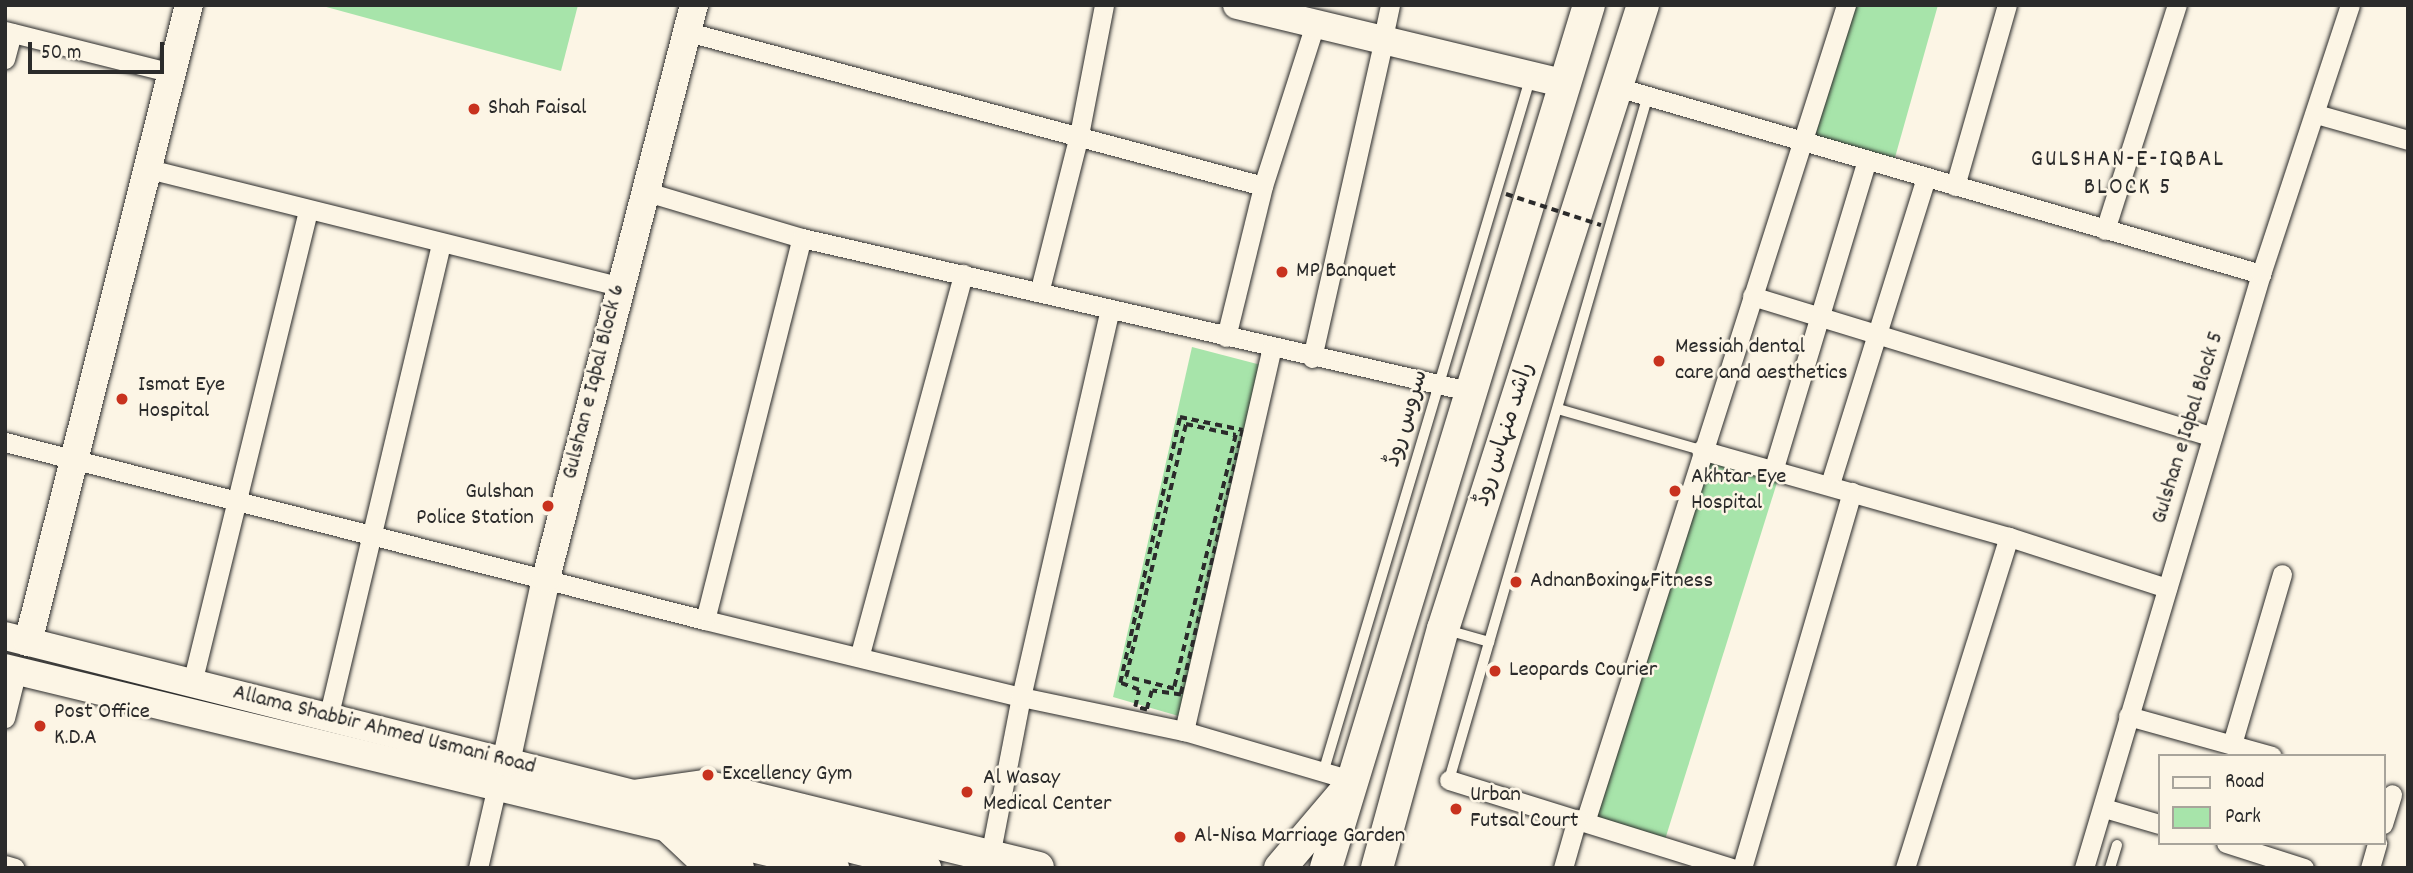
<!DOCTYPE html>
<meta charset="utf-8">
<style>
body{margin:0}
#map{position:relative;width:2413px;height:873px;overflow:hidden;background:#fcf5e5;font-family:Dekko,"Playpen Sans Arabic",sans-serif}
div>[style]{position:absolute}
.green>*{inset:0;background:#a7e4aa}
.path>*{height:3.5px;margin-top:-1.75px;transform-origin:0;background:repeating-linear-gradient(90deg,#2b2b2b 0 7px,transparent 0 12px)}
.roads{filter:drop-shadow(0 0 2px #2b2b2b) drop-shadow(0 0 2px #2b2b2b)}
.lane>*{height:10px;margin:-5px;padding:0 5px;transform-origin:5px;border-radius:5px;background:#fcf5e5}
.street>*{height:19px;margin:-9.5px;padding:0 9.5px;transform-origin:9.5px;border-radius:9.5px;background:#fcf5e5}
.secondary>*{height:28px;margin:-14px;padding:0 14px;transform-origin:14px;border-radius:14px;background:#fcf5e5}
.primary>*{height:32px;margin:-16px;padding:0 16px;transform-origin:16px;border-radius:16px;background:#fcf5e5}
.path-bridge>*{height:3.5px;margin-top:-1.75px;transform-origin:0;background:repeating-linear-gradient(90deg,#2b2b2b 0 7px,transparent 0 12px)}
.dots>*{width:19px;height:19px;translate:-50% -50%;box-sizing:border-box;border:4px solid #fcf5e5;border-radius:50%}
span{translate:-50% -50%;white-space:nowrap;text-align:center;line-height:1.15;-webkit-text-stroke:5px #fcf5e5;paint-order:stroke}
.poi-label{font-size:23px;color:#2b2b2b}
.left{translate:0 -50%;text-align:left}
.right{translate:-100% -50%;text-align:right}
.street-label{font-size:23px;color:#2b2b2b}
.neighbourhood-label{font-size:24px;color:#2b2b2b;letter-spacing:2px}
.frame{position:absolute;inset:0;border:7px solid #2b2b2b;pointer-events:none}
.legend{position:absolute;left:2158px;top:754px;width:228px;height:91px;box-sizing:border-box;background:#fcf5e5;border:2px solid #a8a49b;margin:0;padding:9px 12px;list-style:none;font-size:21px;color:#2b2b2b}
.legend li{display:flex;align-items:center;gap:14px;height:35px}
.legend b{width:35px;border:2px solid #a8a49b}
.scale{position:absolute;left:28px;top:42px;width:136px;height:32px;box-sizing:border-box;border:4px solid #2b2b2b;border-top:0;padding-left:9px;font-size:21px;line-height:24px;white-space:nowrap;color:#2b2b2b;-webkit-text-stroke:5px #fcf5e5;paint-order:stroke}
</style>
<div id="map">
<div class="green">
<div style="clip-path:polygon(319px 5px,578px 5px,561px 71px)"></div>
<div style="clip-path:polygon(1842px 5px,1938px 5px,1892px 168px,1798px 140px)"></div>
<div style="clip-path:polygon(1192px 347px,1261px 365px,1182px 717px,1113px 697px)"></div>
<div style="clip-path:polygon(1701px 449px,1780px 473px,1663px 846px,1585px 822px)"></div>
</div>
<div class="path">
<div style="left:1180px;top:417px;width:64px;rotate:11.7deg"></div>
<div style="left:1243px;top:430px;width:272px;rotate:103.2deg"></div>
<div style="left:1181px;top:695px;width:29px;rotate:-172deg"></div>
<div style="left:1152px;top:691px;width:20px;rotate:105deg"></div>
<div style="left:1147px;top:710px;width:12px;rotate:-166deg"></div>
<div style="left:1135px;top:707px;width:17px;rotate:-77deg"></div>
<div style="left:1139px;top:690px;width:20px;rotate:-160deg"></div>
<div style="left:1120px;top:683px;width:273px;rotate:-77.3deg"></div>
<div style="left:1186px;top:424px;width:51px;rotate:12.4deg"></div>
<div style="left:1236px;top:435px;width:261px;rotate:103.7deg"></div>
<div style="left:1174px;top:689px;width:49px;rotate:-166deg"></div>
<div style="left:1126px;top:677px;width:260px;rotate:-76.7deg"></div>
</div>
<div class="roads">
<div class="lane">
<div style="left:1558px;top:409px;width:149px;rotate:16deg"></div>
<div style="left:1447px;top:630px;width:44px;rotate:15.9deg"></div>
<div style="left:1323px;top:773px;width:724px;rotate:-73.39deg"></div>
<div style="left:1449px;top:780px;width:713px;rotate:-73.8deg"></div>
<div style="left:2110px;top:868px;width:24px;rotate:-73deg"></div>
</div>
<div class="street">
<div style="left:5px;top:31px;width:172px;rotate:14.1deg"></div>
<div style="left:688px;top:32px;width:595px;rotate:14.99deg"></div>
<div style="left:1383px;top:38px;width:34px;rotate:-78deg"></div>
<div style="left:5px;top:59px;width:27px;rotate:-75deg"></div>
<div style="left:1617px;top:87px;width:671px;rotate:16.19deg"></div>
<div style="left:2316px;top:114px;width:96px;rotate:15.8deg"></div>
<div style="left:149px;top:169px;width:484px;rotate:14deg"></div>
<div style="left:1955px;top:186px;width:188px;rotate:-74deg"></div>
<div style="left:644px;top:191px;width:165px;rotate:16.6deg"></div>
<div style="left:802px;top:238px;width:688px;rotate:12.93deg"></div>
<div style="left:2105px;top:230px;width:236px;rotate:-72.3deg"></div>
<div style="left:1040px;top:289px;width:159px;rotate:-75.8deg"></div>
<div style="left:1079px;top:135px;width:132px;rotate:-79.1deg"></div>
<div style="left:1752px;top:296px;width:481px;rotate:17deg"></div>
<div style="left:1226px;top:337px;width:155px;rotate:-76.2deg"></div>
<div style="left:1263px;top:186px;width:173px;rotate:-72.2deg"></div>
<div style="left:1312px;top:358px;width:328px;rotate:-77.3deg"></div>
<div style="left:5px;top:442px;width:722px;rotate:14.27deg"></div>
<div style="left:705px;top:620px;width:325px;rotate:13.7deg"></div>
<div style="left:1021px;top:697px;width:167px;rotate:11.8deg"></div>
<div style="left:1184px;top:731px;width:177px;rotate:16.4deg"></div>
<div style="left:1701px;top:450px;width:320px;rotate:15.8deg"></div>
<div style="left:2009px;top:537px;width:166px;rotate:17.9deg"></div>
<div style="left:1773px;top:471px;width:325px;rotate:-73.2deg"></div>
<div style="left:1830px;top:484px;width:321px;rotate:-72.6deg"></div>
<div style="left:705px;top:620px;width:394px;rotate:-75.8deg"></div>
<div style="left:860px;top:654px;width:394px;rotate:-74.8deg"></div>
<div style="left:192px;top:683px;width:486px;rotate:-76.2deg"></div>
<div style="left:329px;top:714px;width:482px;rotate:-76.6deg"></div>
<div style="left:2128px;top:716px;width:149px;rotate:15.5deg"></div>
<div style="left:5px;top:718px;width:49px;rotate:-76deg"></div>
<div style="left:1184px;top:731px;width:393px;rotate:-77.1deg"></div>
<div style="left:2232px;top:744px;width:177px;rotate:-73.6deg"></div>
<div style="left:1449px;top:780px;width:296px;rotate:17.3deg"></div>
<div style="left:2104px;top:808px;width:57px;rotate:16.2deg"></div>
<div style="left:1585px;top:822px;width:858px;rotate:-72.28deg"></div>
<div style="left:2383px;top:824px;width:31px;rotate:-73deg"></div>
<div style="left:2226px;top:843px;width:82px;rotate:17.8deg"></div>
<div style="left:990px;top:856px;width:162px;rotate:-79deg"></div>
<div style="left:1021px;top:697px;width:398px;rotate:-77.1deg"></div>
<div style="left:5px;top:865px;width:10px;rotate:17deg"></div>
<div style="left:478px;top:868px;width:84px;rotate:-77deg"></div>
<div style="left:1563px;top:868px;width:51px;rotate:-74.1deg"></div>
<div style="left:1742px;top:868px;width:392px;rotate:-73.7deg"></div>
<div style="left:1905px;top:868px;width:347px;rotate:-72.6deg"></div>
<div style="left:2084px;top:868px;width:620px;rotate:-73.41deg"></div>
<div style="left:2261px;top:274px;width:283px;rotate:-71.7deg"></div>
<div style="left:2370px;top:868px;width:26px;rotate:-74deg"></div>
</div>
<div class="secondary">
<div style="left:1237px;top:5px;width:337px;rotate:13.5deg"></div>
<div style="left:5px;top:636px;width:951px;rotate:14.12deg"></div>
<div style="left:28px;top:642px;width:657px;rotate:-75.82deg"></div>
<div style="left:5px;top:668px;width:854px;rotate:13.55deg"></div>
<div style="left:506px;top:762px;width:188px;rotate:-77.7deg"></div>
<div style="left:546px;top:578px;width:592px;rotate:-75.52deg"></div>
</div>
<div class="primary">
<div style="left:633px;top:796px;width:73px;rotate:-7.9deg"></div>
<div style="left:705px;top:786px;width:343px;rotate:13.8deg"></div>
<div style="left:669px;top:827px;width:47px;rotate:43.3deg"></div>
<div style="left:703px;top:859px;width:36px;rotate:14deg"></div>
<div style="left:1280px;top:868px;width:97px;rotate:-49.6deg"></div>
<div style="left:1326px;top:868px;width:902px;rotate:-73.05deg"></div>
<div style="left:1377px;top:868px;width:248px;rotate:-74.6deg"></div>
<div style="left:1443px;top:629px;width:655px;rotate:-72.23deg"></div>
</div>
</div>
<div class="path-bridge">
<div style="left:1506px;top:194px;width:100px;rotate:18.1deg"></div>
</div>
<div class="dots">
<div style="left:474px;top:109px;background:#c8321e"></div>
<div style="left:1282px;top:272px;background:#c8321e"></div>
<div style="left:1659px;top:361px;background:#c8321e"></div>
<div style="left:122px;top:399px;background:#c8321e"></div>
<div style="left:1675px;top:491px;background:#c8321e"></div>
<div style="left:548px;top:506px;background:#c8321e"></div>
<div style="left:1516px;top:582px;background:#c8321e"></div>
<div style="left:1495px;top:671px;background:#c8321e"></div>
<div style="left:40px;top:726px;background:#c8321e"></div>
<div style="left:708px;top:775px;background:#c8321e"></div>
<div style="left:967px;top:792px;background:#c8321e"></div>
<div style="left:1456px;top:809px;background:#c8321e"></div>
<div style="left:1180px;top:837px;background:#c8321e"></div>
</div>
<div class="poi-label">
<span class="left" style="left:488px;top:109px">Shah Faisal</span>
<span class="left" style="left:1296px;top:272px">MP Banquet</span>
<span class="left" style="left:1675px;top:361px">Messiah dental<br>care and aesthetics</span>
<span class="left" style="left:138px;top:399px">Ismat Eye<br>Hospital</span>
<span class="left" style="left:1691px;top:491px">Akhtar Eye<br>Hospital</span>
<span class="right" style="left:534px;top:506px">Gulshan<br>Police Station</span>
<span class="left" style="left:1530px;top:582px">AdnanBoxing&amp;Fitness</span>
<span class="left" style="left:1509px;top:671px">Leopards Courier</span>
<span class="left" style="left:54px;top:726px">Post Office<br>K.D.A</span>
<span class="left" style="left:722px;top:775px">Excellency Gym</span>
<span class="left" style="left:983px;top:792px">Al Wasay<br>Medical Center</span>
<span class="left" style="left:1470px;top:809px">Urban<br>Futsal Court</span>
<span class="left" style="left:1194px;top:837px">Al-Nisa Marriage Garden</span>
</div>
<div class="street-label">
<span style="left:595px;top:382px;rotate:-76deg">Gulshan e Iqbal Block 6</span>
<span style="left:1408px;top:419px;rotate:-73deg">سروس روڈ</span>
<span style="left:2189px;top:428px;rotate:-73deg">Gulshan e Iqbal Block 5</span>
<span style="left:1506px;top:435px;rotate:-72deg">راشد منہاس روڈ</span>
<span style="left:384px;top:731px;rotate:14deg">Allama Shabbir Ahmed Usmani Road</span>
</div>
<div class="neighbourhood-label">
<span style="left:2128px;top:175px">GULSHAN-E-IQBAL<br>BLOCK 5</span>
</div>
<div class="frame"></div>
<ul class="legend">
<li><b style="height:9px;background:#fcf5e5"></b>Road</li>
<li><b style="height:19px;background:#a7e4aa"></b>Park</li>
</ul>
<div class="scale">50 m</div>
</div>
